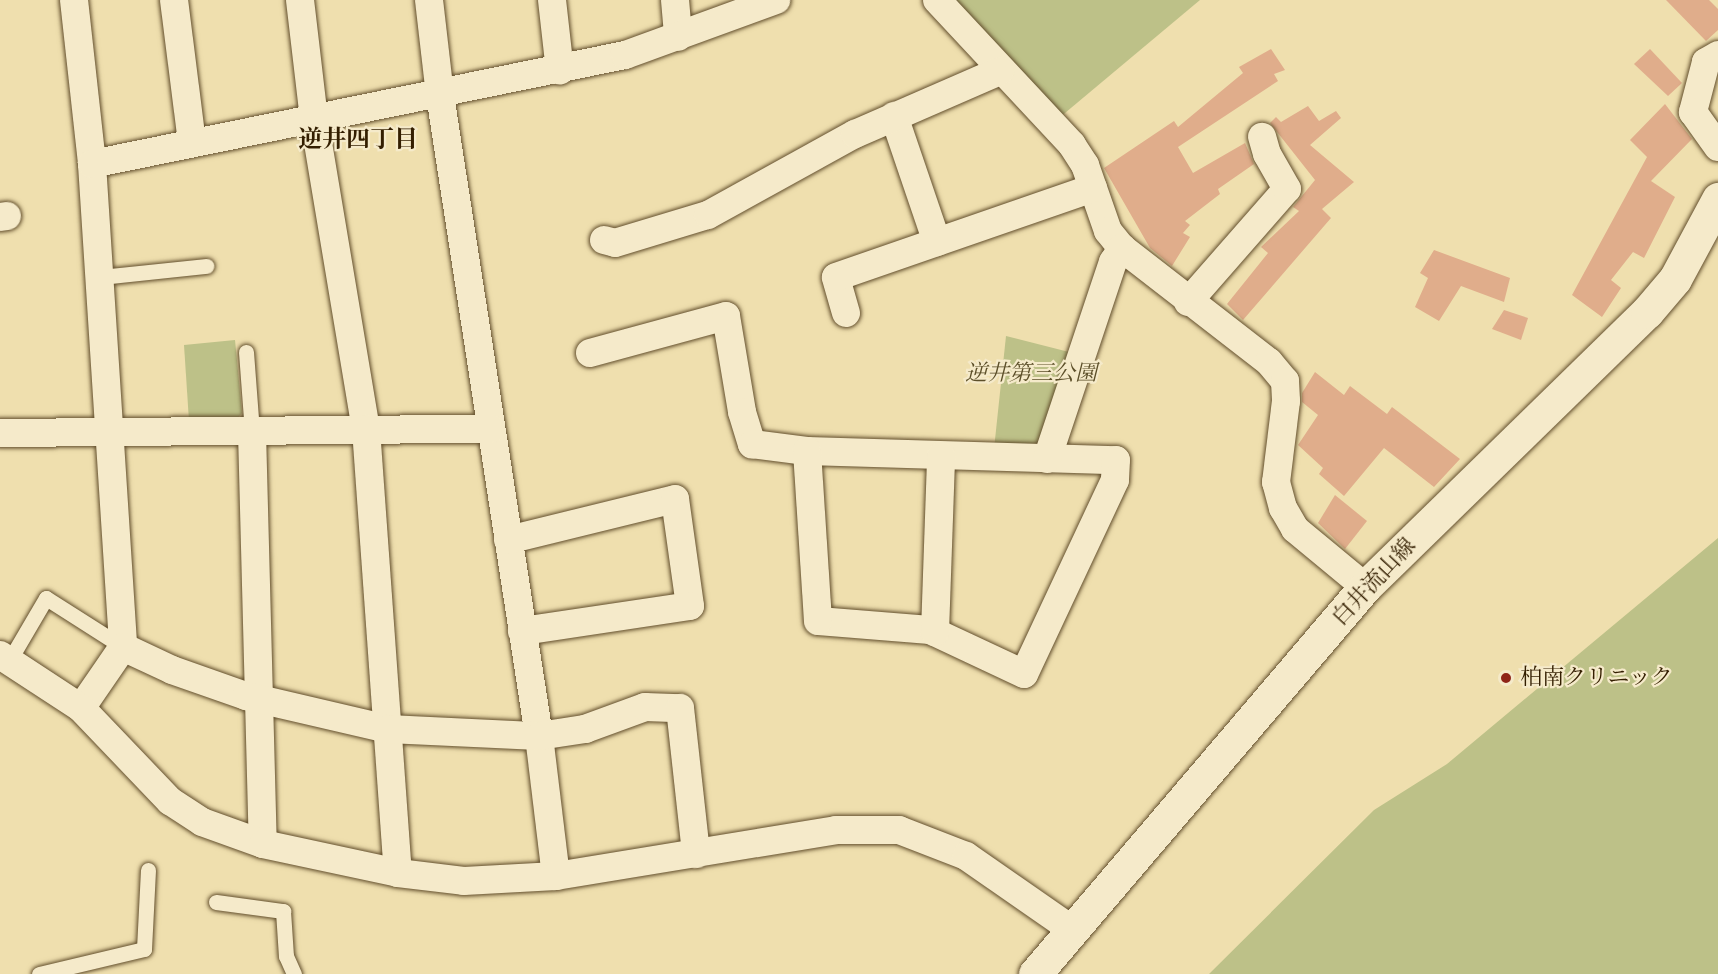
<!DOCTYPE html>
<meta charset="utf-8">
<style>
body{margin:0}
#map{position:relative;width:1718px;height:974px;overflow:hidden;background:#efdfae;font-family:"IM FELL DW Pica","Noto Serif JP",serif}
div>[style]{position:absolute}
.green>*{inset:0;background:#bdc188}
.building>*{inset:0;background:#e0ad8b}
.roads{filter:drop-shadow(0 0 2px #624e2c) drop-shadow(0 0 2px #624e2c)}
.service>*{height:15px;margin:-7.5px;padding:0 7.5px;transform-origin:7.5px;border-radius:7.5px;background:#f5eaca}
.minor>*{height:28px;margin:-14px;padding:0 14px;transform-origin:14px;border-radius:14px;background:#f5eaca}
.secondary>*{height:33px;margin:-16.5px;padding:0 16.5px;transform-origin:16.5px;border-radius:16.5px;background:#f5eaca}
.dots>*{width:16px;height:16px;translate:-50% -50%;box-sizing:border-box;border:3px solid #f5eaca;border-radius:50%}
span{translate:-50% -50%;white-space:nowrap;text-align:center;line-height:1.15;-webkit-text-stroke:4.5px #f5eaca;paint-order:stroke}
.park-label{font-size:22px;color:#5c4f29;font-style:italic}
.street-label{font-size:22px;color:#331e00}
.poi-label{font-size:22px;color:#331e00}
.left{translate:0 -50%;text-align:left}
.neighbourhood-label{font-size:24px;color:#331e00;font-weight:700}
</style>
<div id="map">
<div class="green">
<div style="clip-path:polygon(944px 0,1200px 0,1059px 118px)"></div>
<div style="clip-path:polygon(1006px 336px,1069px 352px,1039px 442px,1029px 450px,994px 449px)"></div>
<div style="clip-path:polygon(235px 340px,242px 413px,235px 421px,189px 421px,184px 345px)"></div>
<div style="clip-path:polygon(1718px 538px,1718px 974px,1209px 974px,1374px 810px,1447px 764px)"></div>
</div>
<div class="building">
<div style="clip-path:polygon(1666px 0,1709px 0,1718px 9px,1718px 30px,1706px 41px)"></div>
<div style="clip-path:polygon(1271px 49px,1285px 70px,1274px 74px,1278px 81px,1178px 147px,1193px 173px,1245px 143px,1254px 164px,1218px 189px,1220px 194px,1185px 221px,1190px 225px,1183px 233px,1190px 237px,1172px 266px,1150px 248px,1104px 168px,1174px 121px,1178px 127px,1243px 73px,1239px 67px)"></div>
<div style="clip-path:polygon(1650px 49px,1682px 83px,1668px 96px,1634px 64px)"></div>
<div style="clip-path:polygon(1665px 104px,1692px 139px,1651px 181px,1675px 197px,1644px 258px,1633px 252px,1611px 280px,1621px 288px,1602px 317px,1572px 295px,1647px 157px,1630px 140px)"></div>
<div style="clip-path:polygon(1308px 106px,1319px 121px,1336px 111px,1341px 118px,1310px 145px,1354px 182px,1322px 209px,1331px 218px,1243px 320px,1227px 304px,1268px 253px,1261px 247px,1299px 211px,1293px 207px,1315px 180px,1270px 123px,1276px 117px,1281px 122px)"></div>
<div style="clip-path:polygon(1434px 250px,1510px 278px,1504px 302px,1461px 286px,1439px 321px,1415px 307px,1428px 278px,1420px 273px)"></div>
<div style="clip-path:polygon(1504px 310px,1528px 318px,1521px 340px,1492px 329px)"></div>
<div style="clip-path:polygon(1315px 372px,1344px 395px,1350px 386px,1387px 414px,1392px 407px,1460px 459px,1434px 487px,1384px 448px,1344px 496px,1319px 474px,1323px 468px,1298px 445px,1318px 415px,1302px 402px,1302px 393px)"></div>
<div style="clip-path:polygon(1335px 495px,1367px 521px,1345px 549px,1318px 523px)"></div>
</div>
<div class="roads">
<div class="service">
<div style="left:101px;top:277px;width:106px;rotate:-6deg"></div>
<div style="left:246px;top:352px;width:80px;rotate:85.7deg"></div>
<div style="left:9px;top:661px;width:73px;rotate:-59.6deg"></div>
<div style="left:46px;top:598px;width:91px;rotate:32.5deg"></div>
<div style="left:216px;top:902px;width:68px;rotate:7.7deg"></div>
<div style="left:283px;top:911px;width:45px;rotate:86.2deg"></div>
<div style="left:286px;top:956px;width:20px;rotate:66deg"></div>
<div style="left:39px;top:974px;width:108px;rotate:-13.4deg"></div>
<div style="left:144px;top:949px;width:79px;rotate:-87.1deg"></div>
</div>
<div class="minor">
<div style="left:74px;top:0;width:165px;rotate:83.7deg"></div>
<div style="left:92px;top:164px;width:484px;rotate:86.3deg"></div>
<div style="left:123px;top:647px;width:74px;rotate:124.5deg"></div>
<div style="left:174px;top:0;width:144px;rotate:82.8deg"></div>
<div style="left:300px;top:0;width:120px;rotate:83.3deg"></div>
<div style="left:314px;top:119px;width:314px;rotate:80.5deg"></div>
<div style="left:366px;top:429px;width:445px;rotate:85.9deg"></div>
<div style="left:429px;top:0;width:96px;rotate:83.4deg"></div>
<div style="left:440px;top:95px;width:649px;rotate:81.22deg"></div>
<div style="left:539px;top:736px;width:141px;rotate:83.1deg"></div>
<div style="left:552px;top:0;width:71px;rotate:83.6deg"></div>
<div style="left:675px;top:0;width:37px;rotate:85deg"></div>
<div style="left:937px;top:0;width:198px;rotate:47deg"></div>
<div style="left:1072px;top:145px;width:24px;rotate:57deg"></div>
<div style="left:1085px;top:165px;width:70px;rotate:70.8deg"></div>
<div style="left:1108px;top:231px;width:22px;rotate:51deg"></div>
<div style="left:1122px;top:248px;width:186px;rotate:37.8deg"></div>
<div style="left:1269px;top:362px;width:25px;rotate:50deg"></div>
<div style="left:1285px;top:381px;width:20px;rotate:87deg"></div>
<div style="left:1286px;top:401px;width:82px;rotate:97deg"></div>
<div style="left:1276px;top:482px;width:27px;rotate:75deg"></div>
<div style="left:1283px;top:508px;width:24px;rotate:60deg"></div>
<div style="left:1295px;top:529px;width:91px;rotate:39.6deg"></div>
<div style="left:1718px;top:55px;width:14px;rotate:150deg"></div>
<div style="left:1706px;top:62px;width:52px;rotate:104.6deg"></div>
<div style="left:1693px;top:112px;width:43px;rotate:54.5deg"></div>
<div style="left:894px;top:116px;width:133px;rotate:71.2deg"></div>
<div style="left:92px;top:164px;width:544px;rotate:-11.56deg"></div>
<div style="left:625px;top:55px;width:161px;rotate:-20deg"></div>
<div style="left:0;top:217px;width:7px;rotate:-8deg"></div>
<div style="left:604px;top:240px;width:11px;rotate:15deg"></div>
<div style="left:615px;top:243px;width:97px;rotate:-16.8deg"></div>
<div style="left:708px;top:215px;width:168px;rotate:-28.9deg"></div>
<div style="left:855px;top:134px;width:158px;rotate:-23.5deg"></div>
<div style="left:1188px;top:302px;width:150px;rotate:-48.8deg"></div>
<div style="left:1287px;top:189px;width:40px;rotate:-119.7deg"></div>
<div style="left:1267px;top:154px;width:18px;rotate:-106deg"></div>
<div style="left:846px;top:313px;width:37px;rotate:-106deg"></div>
<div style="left:836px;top:277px;width:272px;rotate:-19.1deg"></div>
<div style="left:590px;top:353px;width:141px;rotate:-15.2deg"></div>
<div style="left:726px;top:316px;width:97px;rotate:80.5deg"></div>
<div style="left:742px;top:412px;width:34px;rotate:73deg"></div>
<div style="left:752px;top:444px;width:55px;rotate:7.3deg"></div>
<div style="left:252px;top:432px;width:412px;rotate:88.5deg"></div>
<div style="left:0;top:433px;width:491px;rotate:-0.5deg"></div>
<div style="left:807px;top:451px;width:309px;rotate:1.7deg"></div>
<div style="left:1116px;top:460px;width:20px;rotate:93deg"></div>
<div style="left:1115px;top:480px;width:214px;rotate:115.1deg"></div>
<div style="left:1024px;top:674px;width:104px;rotate:-154.9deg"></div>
<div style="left:930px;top:630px;width:112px;rotate:-175.4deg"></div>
<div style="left:818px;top:621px;width:170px;rotate:-93.7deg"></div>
<div style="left:1047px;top:459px;width:208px;rotate:-71.5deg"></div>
<div style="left:1113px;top:262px;width:17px;rotate:-57deg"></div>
<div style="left:508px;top:540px;width:172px;rotate:-13.8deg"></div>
<div style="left:675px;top:499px;width:108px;rotate:82deg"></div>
<div style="left:690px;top:606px;width:170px;rotate:171.5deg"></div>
<div style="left:935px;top:632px;width:176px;rotate:-88deg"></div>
<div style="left:123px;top:647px;width:54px;rotate:25.1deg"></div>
<div style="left:172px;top:670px;width:78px;rotate:19.4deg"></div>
<div style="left:246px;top:696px;width:146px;rotate:13.1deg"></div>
<div style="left:388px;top:729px;width:151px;rotate:2.7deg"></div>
<div style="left:539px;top:736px;width:47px;rotate:-8.7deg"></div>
<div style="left:585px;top:729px;width:64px;rotate:-20.1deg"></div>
<div style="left:645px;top:707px;width:35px;rotate:2deg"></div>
<div style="left:680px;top:708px;width:147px;rotate:83.7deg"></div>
<div style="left:0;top:655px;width:97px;rotate:33.2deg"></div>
<div style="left:81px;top:708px;width:129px;rotate:46.3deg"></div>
<div style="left:170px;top:801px;width:38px;rotate:33deg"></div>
<div style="left:202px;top:822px;width:65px;rotate:19.8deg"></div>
<div style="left:263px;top:844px;width:138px;rotate:12.1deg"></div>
<div style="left:398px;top:873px;width:66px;rotate:6.9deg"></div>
<div style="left:464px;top:881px;width:92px;rotate:-3.1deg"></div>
<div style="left:556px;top:876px;width:284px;rotate:-9.3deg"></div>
<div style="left:836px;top:830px;width:63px"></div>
<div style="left:899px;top:830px;width:72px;rotate:21.2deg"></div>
<div style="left:966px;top:856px;width:128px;rotate:34.8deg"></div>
</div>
<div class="secondary">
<div style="left:1035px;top:974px;width:509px;rotate:-49.55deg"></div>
<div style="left:1365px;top:587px;width:394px;rotate:-44.3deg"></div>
<div style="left:1647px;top:312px;width:43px;rotate:-49.7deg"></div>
<div style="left:1675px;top:279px;width:91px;rotate:-61.7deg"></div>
</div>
</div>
<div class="dots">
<div style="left:1506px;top:678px;background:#8f2418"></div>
</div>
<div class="park-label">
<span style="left:1031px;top:374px">逆井第三公園</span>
</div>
<div class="street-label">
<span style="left:1374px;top:582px;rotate:-47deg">白井流山線</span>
</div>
<div class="poi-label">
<span class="left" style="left:1520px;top:678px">柏南クリニック</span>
</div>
<div class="neighbourhood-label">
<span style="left:358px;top:141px">逆井四丁目</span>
</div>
</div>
